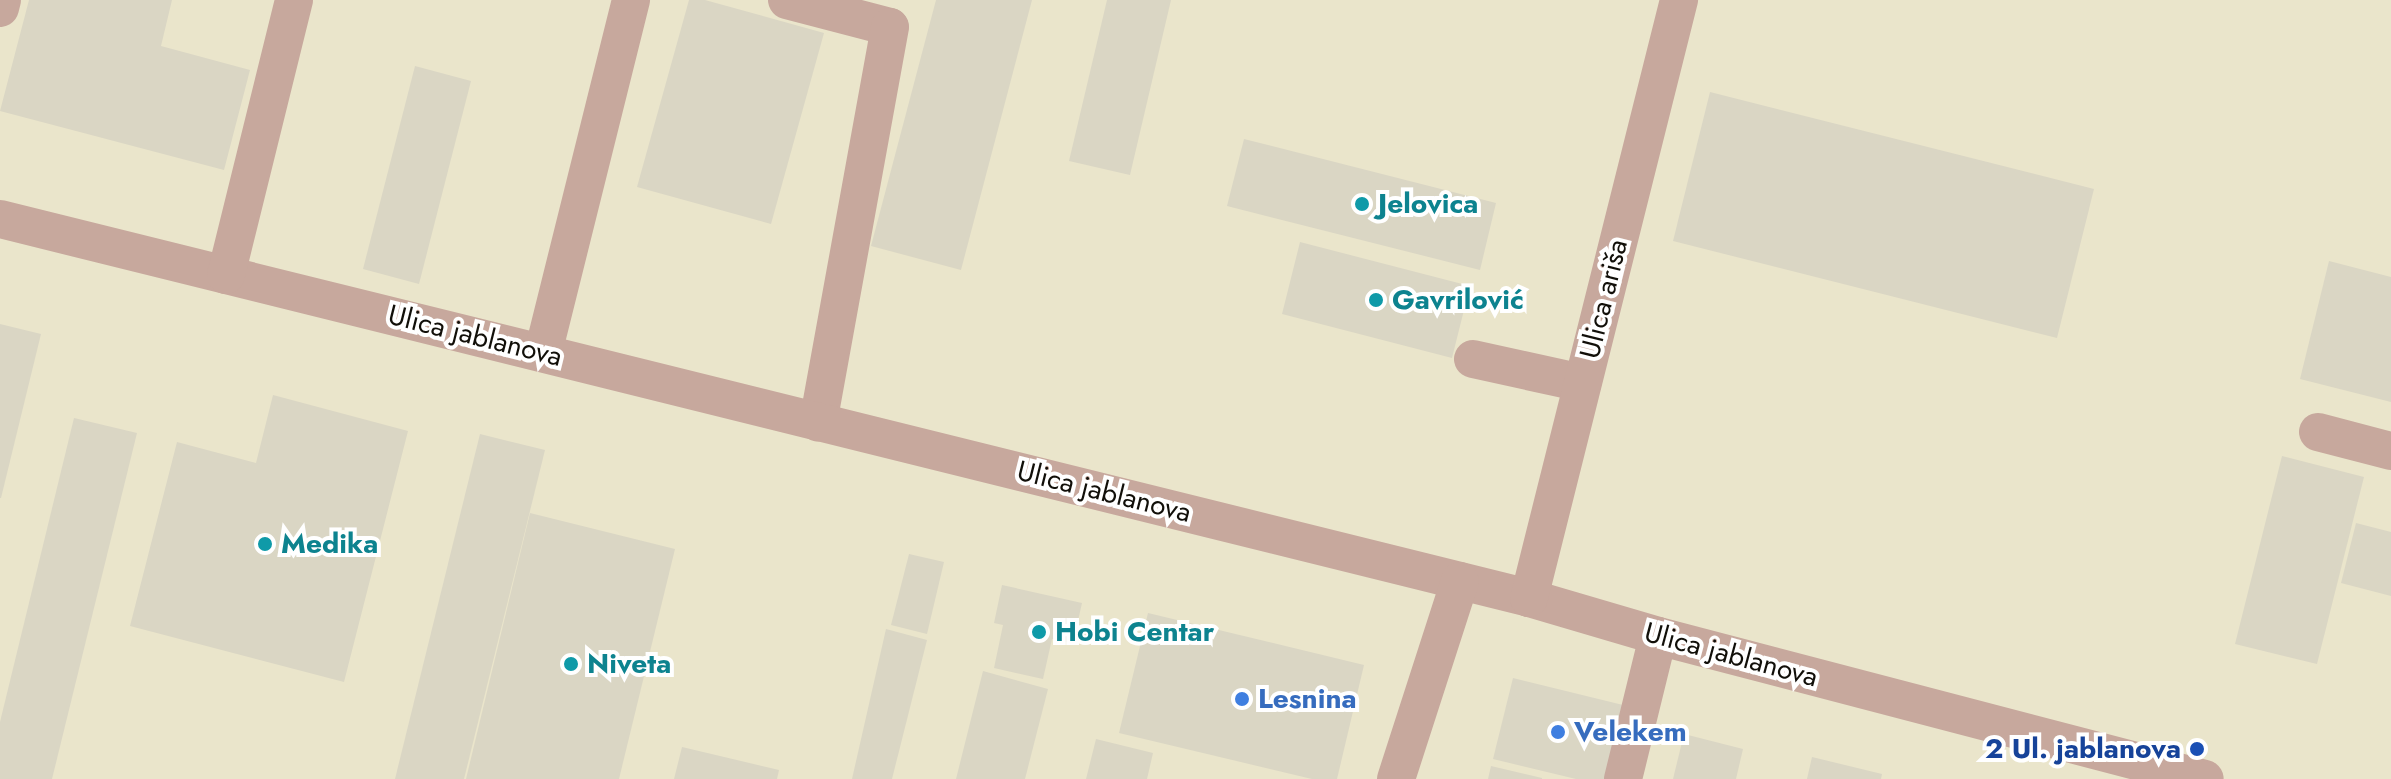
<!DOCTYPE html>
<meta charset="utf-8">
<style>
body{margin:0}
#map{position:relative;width:2391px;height:779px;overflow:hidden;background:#f6f2e0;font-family:Jost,sans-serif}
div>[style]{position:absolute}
.built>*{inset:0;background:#eae5cb}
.building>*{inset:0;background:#dad6c4}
.minor>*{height:38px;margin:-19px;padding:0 19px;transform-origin:19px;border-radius:19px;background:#c7a89d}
.dots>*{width:22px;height:22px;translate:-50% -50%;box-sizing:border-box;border:4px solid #fff;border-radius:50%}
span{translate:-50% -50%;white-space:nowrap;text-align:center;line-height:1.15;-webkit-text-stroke:8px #fff;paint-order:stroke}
.culture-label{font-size:28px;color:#0d838f;font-weight:700}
.left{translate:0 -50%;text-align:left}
.street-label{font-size:28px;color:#110f09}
.shop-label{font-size:28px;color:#366cbe;font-weight:700}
.transit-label{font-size:28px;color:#164399;font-weight:700}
.right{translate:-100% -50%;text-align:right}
</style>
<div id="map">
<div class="built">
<div style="clip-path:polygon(0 0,2391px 0,2391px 779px,0 779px)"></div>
</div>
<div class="building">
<div style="clip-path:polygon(29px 0,172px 0,161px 46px,250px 70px,224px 170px,0 111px)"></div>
<div style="clip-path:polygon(689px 0,705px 0,824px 33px,771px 224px,637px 187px)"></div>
<div style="clip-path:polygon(936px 0,1032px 0,961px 270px,871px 246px)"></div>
<div style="clip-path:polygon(1107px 0,1171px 0,1130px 175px,1069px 161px)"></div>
<div style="clip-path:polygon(415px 66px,471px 81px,419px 284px,363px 269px)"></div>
<div style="clip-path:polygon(1710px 92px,2094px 189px,2057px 338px,1673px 241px)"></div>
<div style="clip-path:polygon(1244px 139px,1496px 203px,1480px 270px,1227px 206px)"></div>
<div style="clip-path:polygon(1300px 242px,1470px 286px,1452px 358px,1282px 314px)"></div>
<div style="clip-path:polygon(2329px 261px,2391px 277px,2391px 402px,2300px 379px)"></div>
<div style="clip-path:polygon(0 324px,41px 334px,1px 498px,0 498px)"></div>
<div style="clip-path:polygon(273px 395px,408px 431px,344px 682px,130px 626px,177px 442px,256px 463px)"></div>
<div style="clip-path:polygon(74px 418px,137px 433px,52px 779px,0 779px,0 722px)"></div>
<div style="clip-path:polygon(480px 434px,545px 450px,464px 779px,395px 779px)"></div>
<div style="clip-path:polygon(2282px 456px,2364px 477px,2317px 664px,2235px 644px)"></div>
<div style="clip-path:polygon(530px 513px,675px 549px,619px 779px,466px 779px)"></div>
<div style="clip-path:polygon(2356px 523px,2391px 532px,2391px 596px,2341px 583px)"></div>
<div style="clip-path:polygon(909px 554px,944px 562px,927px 634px,891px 625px)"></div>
<div style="clip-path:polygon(1002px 585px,1082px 603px,1073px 643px,1052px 639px,1043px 679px,994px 668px,1003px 625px,994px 623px)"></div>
<div style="clip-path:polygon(1148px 613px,1364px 665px,1337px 779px,1312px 779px,1119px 733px)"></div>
<div style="clip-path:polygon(886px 629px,927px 640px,892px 779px,852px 779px)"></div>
<div style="clip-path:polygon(983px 671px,1048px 689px,1025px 779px,956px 779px)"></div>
<div style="clip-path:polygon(1513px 678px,1623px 705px,1605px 779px,1576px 779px,1493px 759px)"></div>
<div style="clip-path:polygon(1684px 734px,1743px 749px,1736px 779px,1673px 779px)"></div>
<div style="clip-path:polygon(1096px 739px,1153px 753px,1147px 779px,1086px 779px)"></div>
<div style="clip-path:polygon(682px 747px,779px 770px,777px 779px,674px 779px)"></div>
<div style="clip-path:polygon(1812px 757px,1882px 774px,1881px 779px,1807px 779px)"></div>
<div style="clip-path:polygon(1491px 766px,1542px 778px,1542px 779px,1488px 779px)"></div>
</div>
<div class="minor">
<div style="left:787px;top:0;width:106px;rotate:14.7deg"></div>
<div style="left:890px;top:27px;width:402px;rotate:100.3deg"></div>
<div style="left:0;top:8px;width:8px;rotate:-76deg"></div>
<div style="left:0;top:219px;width:1575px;rotate:13.92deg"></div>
<div style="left:1529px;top:598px;width:134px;rotate:16.4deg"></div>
<div style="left:1658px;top:636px;width:565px;rotate:14.65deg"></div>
<div style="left:226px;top:275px;width:283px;rotate:-76.1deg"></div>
<div style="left:543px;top:353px;width:364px;rotate:-76deg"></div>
<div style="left:1473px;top:359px;width:112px;rotate:12.4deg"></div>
<div style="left:2318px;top:432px;width:75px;rotate:14.6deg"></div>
<div style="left:1529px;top:598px;width:617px;rotate:-75.92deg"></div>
<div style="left:1396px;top:779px;width:208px;rotate:-72.1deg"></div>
<div style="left:1623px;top:779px;width:147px;rotate:-76.2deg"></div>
</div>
<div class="dots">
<div style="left:1362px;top:204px;background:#0f9aa8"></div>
<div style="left:1376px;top:300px;background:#0f9aa8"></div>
<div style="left:265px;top:544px;background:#0f9aa8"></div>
<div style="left:1039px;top:632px;background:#0f9aa8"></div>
<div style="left:571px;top:664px;background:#0f9aa8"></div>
<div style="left:1242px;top:699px;background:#3f7fe0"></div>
<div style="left:1558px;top:732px;background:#3f7fe0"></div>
<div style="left:2197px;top:749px;background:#1a4fb4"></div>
</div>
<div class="culture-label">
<span class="left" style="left:1378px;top:204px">Jelovica</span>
<span class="left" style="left:1392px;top:300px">Gavrilović</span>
<span class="left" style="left:281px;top:544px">Medika</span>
<span class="left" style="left:1055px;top:632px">Hobi Centar</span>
<span class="left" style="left:587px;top:664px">Niveta</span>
</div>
<div class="street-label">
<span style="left:1604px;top:299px;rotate:-76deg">Ulica ariša</span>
<span style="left:475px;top:336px;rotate:14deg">Ulica jablanova</span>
<span style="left:1104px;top:492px;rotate:14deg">Ulica jablanova</span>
<span style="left:1731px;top:655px;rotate:15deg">Ulica jablanova</span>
</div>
<div class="shop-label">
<span class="left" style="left:1258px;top:699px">Lesnina</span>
<span class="left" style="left:1574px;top:732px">Velekem</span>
</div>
<div class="transit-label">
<span class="right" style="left:2181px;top:749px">2 Ul. jablanova</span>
</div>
</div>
